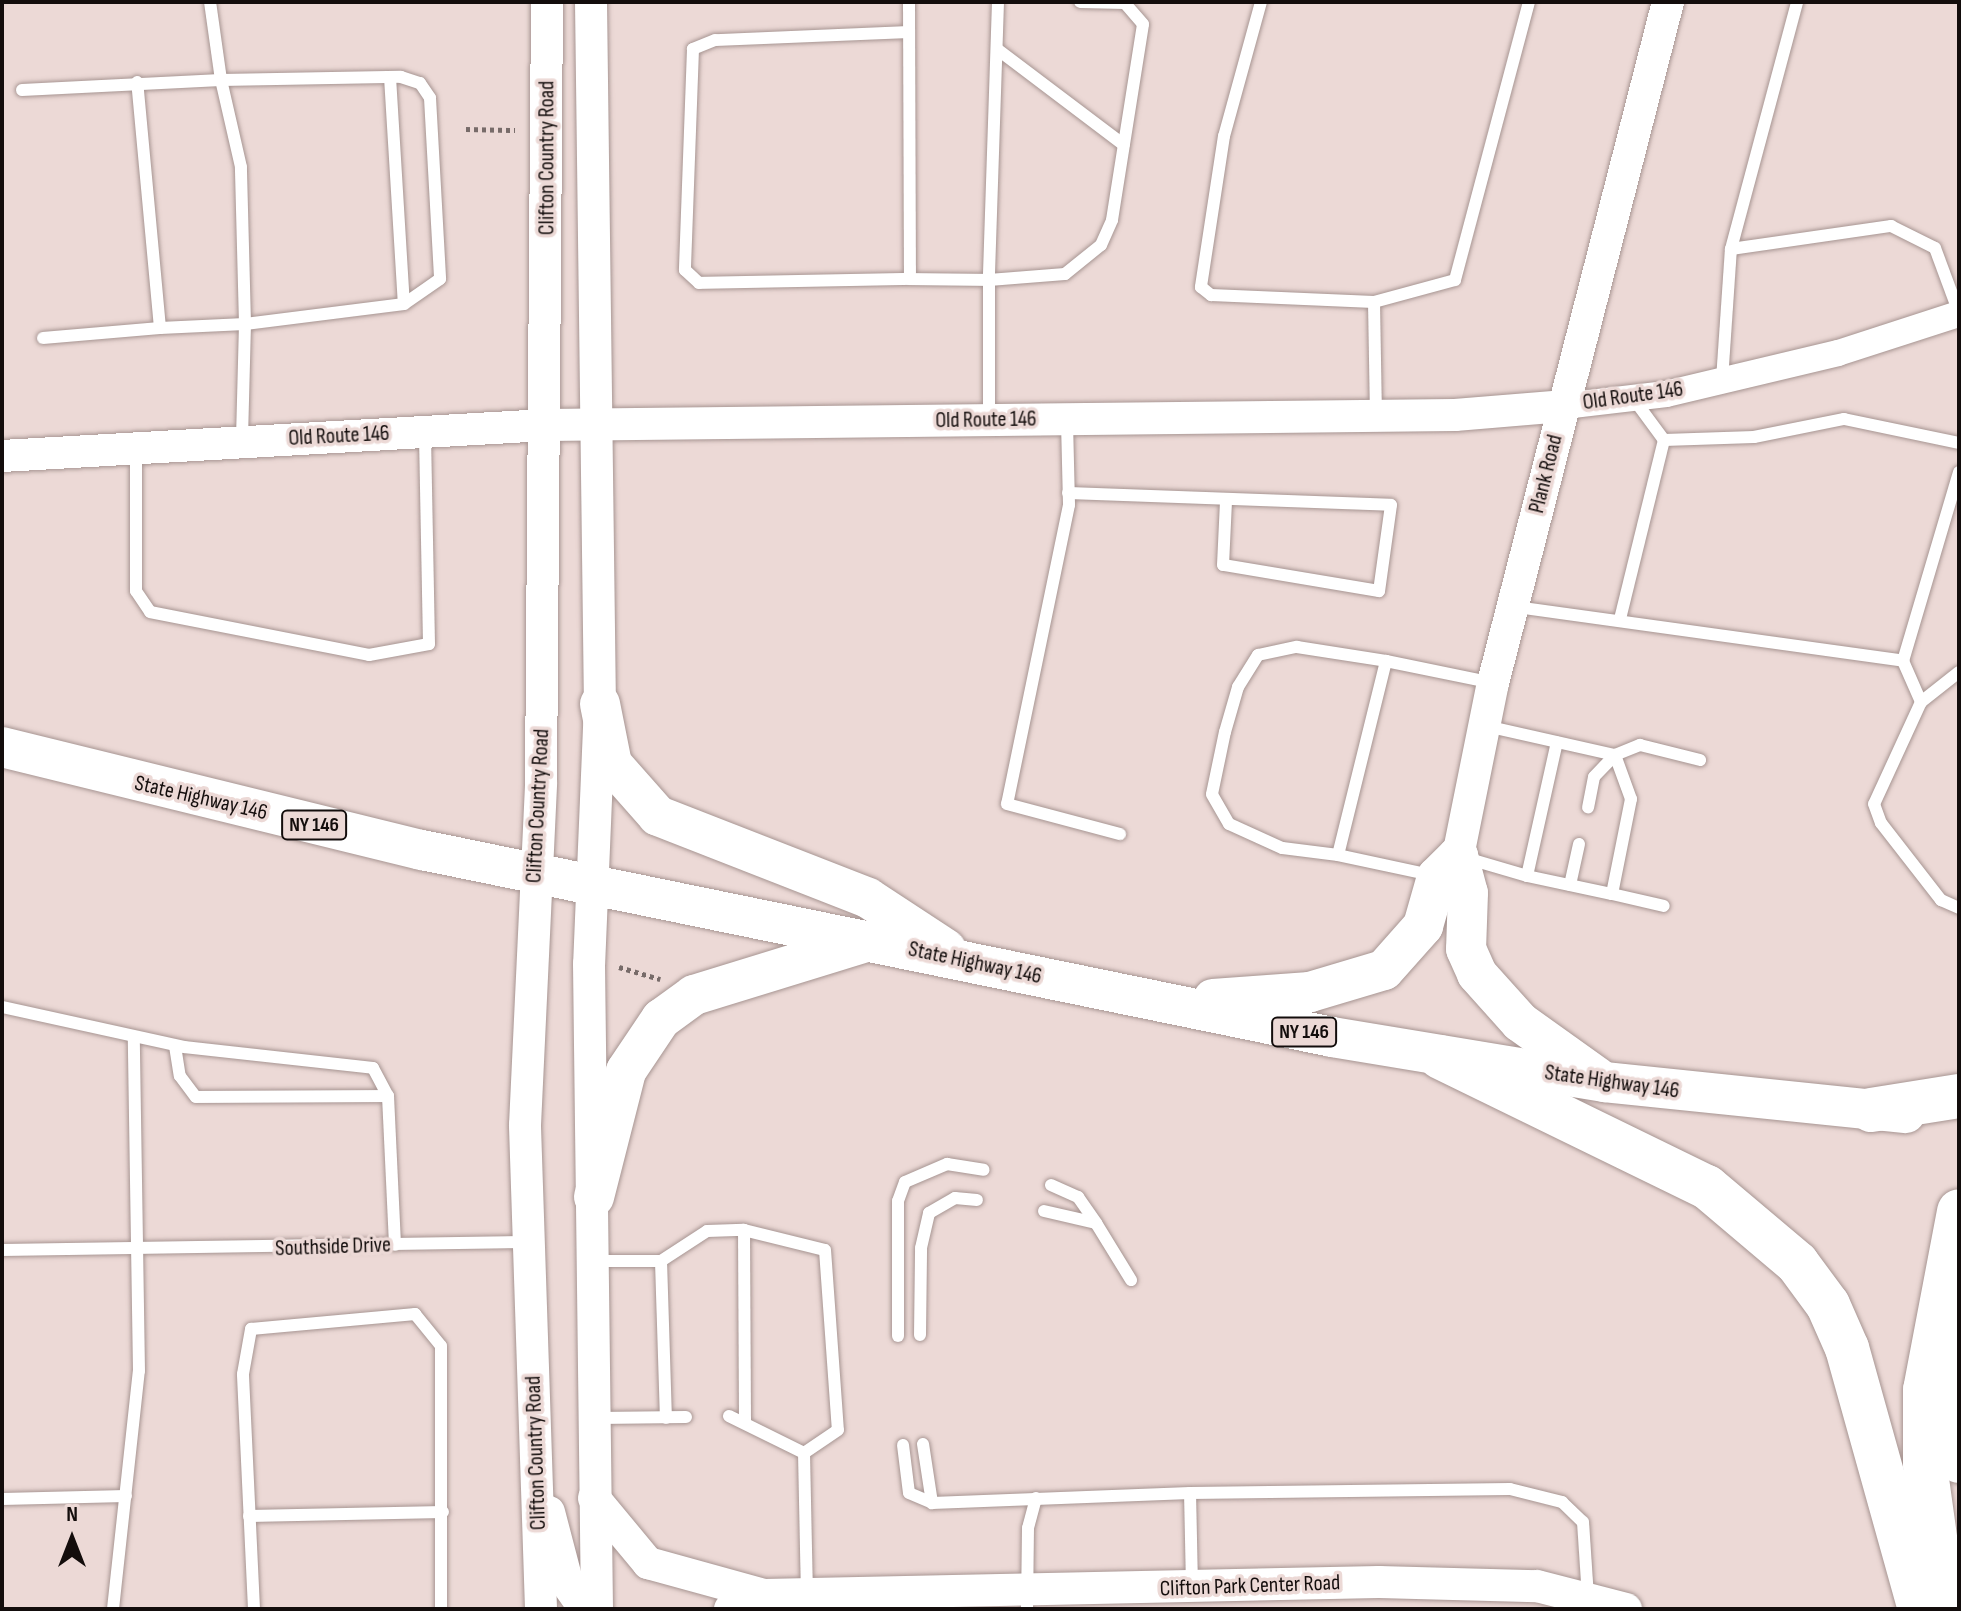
<!DOCTYPE html>
<style>
body{margin:0}
#map{position:relative;width:1961px;height:1611px;overflow:hidden;background:#ecd9d6;font-family:"Sofia Sans Condensed",sans-serif}
div>[style]{position:absolute}
.path>*{height:5px;margin-top:-2.5px;transform-origin:0;background:repeating-linear-gradient(90deg,#776b69 0 4px,transparent 0 8px)}
.roads{filter:drop-shadow(0 0 2px #a79592) drop-shadow(0 0 2px #a79592)}
.service>*{height:12px;margin:-6px;padding:0 6px;transform-origin:6px;border-radius:6px;background:#fff}
.minor>*{height:26px;margin:-13px;padding:0 13px;transform-origin:13px;border-radius:13px;background:#fff}
.tertiary>*{height:32px;margin:-16px;padding:0 16px;transform-origin:16px;border-radius:16px;background:#fff}
.primary>*{height:40px;margin:-20px;padding:0 20px;transform-origin:20px;border-radius:20px;background:#fff}
.motorway>*{height:44px;margin:-22px;padding:0 22px;transform-origin:22px;border-radius:22px;background:#fff}
span{translate:-50% -50%;white-space:nowrap;text-align:center;line-height:1.15;-webkit-text-stroke:7px #ecd9d6;paint-order:stroke}
.shield-label span{padding:2px 6px;background:#ecd9d6;border:2px solid;border-radius:6px;-webkit-text-stroke-width:0}
.shield-label{font-size:20px;color:#130d0c;font-weight:700}
.street-label{font-size:22px;color:#130d0c}
.frame{position:absolute;inset:0;border:4px solid #130d0c;pointer-events:none}
.north{position:absolute;left:32px;top:1499px;width:80px;height:80px;-webkit-text-stroke:6px #ecd9d6;paint-order:stroke;rotate:0deg;font-size:22px;font-weight:700;line-height:32px;text-align:center;color:#130d0c}
.north::after{content:'';display:block;margin:auto;width:28px;height:36px;background:#130d0c;clip-path:polygon(50% 0,100% 100%,50% 72%,0 100%)}
</style>
<div id="map">
<div class="path">
<div style="left:466px;top:129px;width:49px;rotate:1.2deg"></div>
<div style="left:619px;top:967px;width:43px;rotate:16.3deg"></div>
</div>
<div class="roads">
<div class="service">
<div style="left:909px;top:2px;width:277px;rotate:89.8deg"></div>
<div style="left:910px;top:279px;width:79px;rotate:0.7deg"></div>
<div style="left:989px;top:280px;width:139px;rotate:90deg"></div>
<div style="left:998px;top:2px;width:278px;rotate:91.9deg"></div>
<div style="left:989px;top:280px;width:76px;rotate:-4.5deg"></div>
<div style="left:1065px;top:274px;width:46px;rotate:-38.9deg"></div>
<div style="left:1101px;top:245px;width:27px;rotate:-66deg"></div>
<div style="left:1112px;top:220px;width:198px;rotate:-81deg"></div>
<div style="left:1143px;top:24px;width:28px;rotate:-131deg"></div>
<div style="left:1125px;top:3px;width:45px;rotate:-178.7deg"></div>
<div style="left:1261px;top:2px;width:139px;rotate:105.4deg"></div>
<div style="left:1224px;top:136px;width:153px;rotate:98.7deg"></div>
<div style="left:1201px;top:287px;width:13px;rotate:39deg"></div>
<div style="left:1211px;top:295px;width:163px;rotate:2.5deg"></div>
<div style="left:1374px;top:302px;width:84px;rotate:-15.2deg"></div>
<div style="left:1455px;top:280px;width:288px;rotate:-75.1deg"></div>
<div style="left:909px;top:32px;width:194px;rotate:177.6deg"></div>
<div style="left:715px;top:40px;width:24px;rotate:158deg"></div>
<div style="left:693px;top:49px;width:221px;rotate:92.1deg"></div>
<div style="left:685px;top:270px;width:19px;rotate:43deg"></div>
<div style="left:699px;top:283px;width:211px;rotate:-1.1deg"></div>
<div style="left:997px;top:49px;width:159px;rotate:37.1deg"></div>
<div style="left:390px;top:77px;width:227px;rotate:86.5deg"></div>
<div style="left:401px;top:77px;width:20px;rotate:18deg"></div>
<div style="left:420px;top:83px;width:18px;rotate:56deg"></div>
<div style="left:430px;top:98px;width:181px;rotate:86.8deg"></div>
<div style="left:440px;top:279px;width:44px;rotate:145.2deg"></div>
<div style="left:404px;top:304px;width:160px;rotate:172.8deg"></div>
<div style="left:245px;top:324px;width:157px;rotate:-91.5deg"></div>
<div style="left:241px;top:167px;width:89px;rotate:-102.9deg"></div>
<div style="left:221px;top:80px;width:180px;rotate:-1deg"></div>
<div style="left:22px;top:90px;width:199px;rotate:-2.9deg"></div>
<div style="left:221px;top:80px;width:79px;rotate:-98deg"></div>
<div style="left:1731px;top:249px;width:162px;rotate:-8.2deg"></div>
<div style="left:1891px;top:226px;width:49px;rotate:26.6deg"></div>
<div style="left:1935px;top:248px;width:69px;rotate:69.7deg"></div>
<div style="left:1374px;top:302px;width:111px;rotate:89deg"></div>
<div style="left:160px;top:328px;width:85px;rotate:-2.7deg"></div>
<div style="left:245px;top:324px;width:116px;rotate:91.5deg"></div>
<div style="left:43px;top:338px;width:117px;rotate:-4.9deg"></div>
<div style="left:160px;top:328px;width:247px;rotate:-95.3deg"></div>
<div style="left:1722px;top:380px;width:131px;rotate:-86.1deg"></div>
<div style="left:1731px;top:249px;width:256px;rotate:-75deg"></div>
<div style="left:1633px;top:398px;width:52px;rotate:53.6deg"></div>
<div style="left:1664px;top:440px;width:90px;rotate:-1.9deg"></div>
<div style="left:1754px;top:437px;width:92px;rotate:-11.3deg"></div>
<div style="left:1844px;top:419px;width:117px;rotate:11.8deg"></div>
<div style="left:1067px;top:422px;width:83px;rotate:88.6deg"></div>
<div style="left:1069px;top:505px;width:305px;rotate:101.7deg"></div>
<div style="left:1007px;top:804px;width:117px;rotate:14.9deg"></div>
<div style="left:136px;top:448px;width:143px;rotate:90deg"></div>
<div style="left:136px;top:591px;width:25px;rotate:56deg"></div>
<div style="left:150px;top:612px;width:223px;rotate:11.1deg"></div>
<div style="left:369px;top:655px;width:61px;rotate:-10.4deg"></div>
<div style="left:429px;top:644px;width:209px;rotate:-91.1deg"></div>
<div style="left:1068px;top:493px;width:323px;rotate:2.1deg"></div>
<div style="left:1391px;top:505px;width:87px;rotate:97.9deg"></div>
<div style="left:1379px;top:591px;width:158px;rotate:-170.5deg"></div>
<div style="left:1223px;top:565px;width:63px;rotate:-87.3deg"></div>
<div style="left:1516px;top:607px;width:391px;rotate:7.9deg"></div>
<div style="left:1903px;top:661px;width:197px;rotate:-73.5deg"></div>
<div style="left:1620px;top:619px;width:184px;rotate:-76.2deg"></div>
<div style="left:1903px;top:661px;width:45px;rotate:66.3deg"></div>
<div style="left:1921px;top:702px;width:48px;rotate:-38.3deg"></div>
<div style="left:1921px;top:702px;width:112px;rotate:114.7deg"></div>
<div style="left:1874px;top:804px;width:20px;rotate:70deg"></div>
<div style="left:1881px;top:823px;width:98px;rotate:52.1deg"></div>
<div style="left:1941px;top:900px;width:20px;rotate:24deg"></div>
<div style="left:1486px;top:726px;width:132px;rotate:12.7deg"></div>
<div style="left:1615px;top:755px;width:27px;rotate:-22deg"></div>
<div style="left:1640px;top:745px;width:62px;rotate:14deg"></div>
<div style="left:1338px;top:855px;width:56px;rotate:-172.9deg"></div>
<div style="left:1282px;top:848px;width:58px;rotate:-155.6deg"></div>
<div style="left:1229px;top:824px;width:34px;rotate:-120deg"></div>
<div style="left:1212px;top:794px;width:63px;rotate:-78.2deg"></div>
<div style="left:1225px;top:732px;width:47px;rotate:-73.9deg"></div>
<div style="left:1238px;top:687px;width:38px;rotate:-58deg"></div>
<div style="left:1258px;top:655px;width:40px;rotate:-12deg"></div>
<div style="left:1297px;top:647px;width:90px;rotate:8.9deg"></div>
<div style="left:1466px;top:858px;width:64px;rotate:16.4deg"></div>
<div style="left:1527px;top:876px;width:137px;rotate:-77.4deg"></div>
<div style="left:1431px;top:875px;width:95px;rotate:-167.9deg"></div>
<div style="left:1338px;top:855px;width:200px;rotate:-76.1deg"></div>
<div style="left:1386px;top:661px;width:109px;rotate:11.6deg"></div>
<div style="left:1527px;top:876px;width:87px;rotate:12deg"></div>
<div style="left:1612px;top:894px;width:97px;rotate:-78.7deg"></div>
<div style="left:1631px;top:799px;width:47px;rotate:-110deg"></div>
<div style="left:1615px;top:755px;width:30px;rotate:134deg"></div>
<div style="left:1594px;top:777px;width:31px;rotate:101deg"></div>
<div style="left:1570px;top:885px;width:42px;rotate:-77.6deg"></div>
<div style="left:1612px;top:894px;width:53px;rotate:13deg"></div>
<div style="left:2px;top:1007px;width:186px;rotate:12.4deg"></div>
<div style="left:184px;top:1047px;width:190px;rotate:6.3deg"></div>
<div style="left:373px;top:1068px;width:32px;rotate:62deg"></div>
<div style="left:388px;top:1096px;width:149px;rotate:87.3deg"></div>
<div style="left:175px;top:1046px;width:30px;rotate:81deg"></div>
<div style="left:180px;top:1076px;width:26px;rotate:53deg"></div>
<div style="left:196px;top:1097px;width:192px;rotate:-0.3deg"></div>
<div style="left:1051px;top:1185px;width:30px;rotate:24deg"></div>
<div style="left:1078px;top:1197px;width:32px;rotate:55deg"></div>
<div style="left:1044px;top:1211px;width:53px;rotate:13deg"></div>
<div style="left:1096px;top:1223px;width:67px;rotate:58.4deg"></div>
<div style="left:744px;top:1230px;width:83px;rotate:13.9deg"></div>
<div style="left:825px;top:1250px;width:180px;rotate:85.9deg"></div>
<div style="left:838px;top:1430px;width:41px;rotate:145.9deg"></div>
<div style="left:2px;top:1250px;width:524px;rotate:-0.87deg"></div>
<div style="left:593px;top:1261px;width:68px"></div>
<div style="left:661px;top:1261px;width:55px;rotate:-33.1deg"></div>
<div style="left:707px;top:1231px;width:37px;rotate:-2deg"></div>
<div style="left:744px;top:1230px;width:192px;rotate:89.7deg"></div>
<div style="left:661px;top:1261px;width:157px;rotate:88.2deg"></div>
<div style="left:920px;top:1335px;width:87px;rotate:-89.3deg"></div>
<div style="left:921px;top:1248px;width:36px;rotate:-77deg"></div>
<div style="left:929px;top:1213px;width:30px;rotate:-30deg"></div>
<div style="left:955px;top:1198px;width:22px;rotate:5deg"></div>
<div style="left:898px;top:1336px;width:135px;rotate:-90deg"></div>
<div style="left:898px;top:1201px;width:20px;rotate:-70deg"></div>
<div style="left:905px;top:1182px;width:46px;rotate:-23.2deg"></div>
<div style="left:947px;top:1164px;width:37px;rotate:9deg"></div>
<div style="left:729px;top:1416px;width:84px;rotate:26.3deg"></div>
<div style="left:804px;top:1453px;width:141px;rotate:88.8deg"></div>
<div style="left:597px;top:1418px;width:89px;rotate:-0.6deg"></div>
<div style="left:923px;top:1444px;width:60px;rotate:81.3deg"></div>
<div style="left:932px;top:1503px;width:258px;rotate:-2.2deg"></div>
<div style="left:903px;top:1445px;width:48px;rotate:82.9deg"></div>
<div style="left:909px;top:1493px;width:25px;rotate:23deg"></div>
<div style="left:2px;top:1499px;width:124px;rotate:-1.4deg"></div>
<div style="left:249px;top:1516px;width:194px;rotate:-1.2deg"></div>
<div style="left:1192px;top:1587px;width:94px;rotate:-91.2deg"></div>
<div style="left:1190px;top:1493px;width:320px;rotate:-0.7deg"></div>
<div style="left:1510px;top:1489px;width:54px;rotate:14deg"></div>
<div style="left:1562px;top:1502px;width:29px;rotate:44deg"></div>
<div style="left:1583px;top:1522px;width:76px;rotate:86.2deg"></div>
<div style="left:113px;top:1609px;width:239px;rotate:-83.8deg"></div>
<div style="left:139px;top:1371px;width:332px;rotate:-90.9deg"></div>
<div style="left:254px;top:1609px;width:235px;rotate:-92.7deg"></div>
<div style="left:243px;top:1374px;width:46px;rotate:-79.9deg"></div>
<div style="left:251px;top:1329px;width:165px;rotate:-5.2deg"></div>
<div style="left:415px;top:1314px;width:41px;rotate:50.9deg"></div>
<div style="left:441px;top:1346px;width:263px;rotate:90deg"></div>
<div style="left:1027px;top:1609px;width:81px;rotate:-89.3deg"></div>
<div style="left:1028px;top:1528px;width:31px;rotate:-75deg"></div>
</div>
<div class="minor">
<div style="left:1564px;top:406px;width:103px;rotate:-6.7deg"></div>
<div style="left:1666px;top:394px;width:177px;rotate:-13.4deg"></div>
<div style="left:1838px;top:353px;width:127px;rotate:-17.9deg"></div>
</div>
<div class="tertiary">
<div style="left:591px;top:2px;width:702px;rotate:89.27deg"></div>
<div style="left:600px;top:704px;width:260px;rotate:92.4deg"></div>
<div style="left:589px;top:964px;width:645px;rotate:89.29deg"></div>
<div style="left:2px;top:456px;width:546px;rotate:-3.26deg"></div>
<div style="left:547px;top:425px;width:908px;rotate:-0.63deg"></div>
<div style="left:1455px;top:415px;width:109px;rotate:-4.7deg"></div>
<div style="left:1458px;top:856px;width:177px;rotate:-78.6deg"></div>
<div style="left:1493px;top:683px;width:703px;rotate:-75.59deg"></div>
<div style="left:594px;top:1498px;width:85px;rotate:50.3deg"></div>
<div style="left:648px;top:1563px;width:120px;rotate:15.4deg"></div>
<div style="left:549px;top:1512px;width:75px;rotate:75.4deg"></div>
<div style="left:568px;top:1585px;width:29px;rotate:55deg"></div>
<div style="left:541px;top:1609px;width:484px;rotate:-91.9deg"></div>
<div style="left:525px;top:1125px;width:343px;rotate:-87.3deg"></div>
<div style="left:541px;top:782px;width:780px;rotate:-89.56deg"></div>
<div style="left:730px;top:1609px;width:37px;rotate:-22deg"></div>
<div style="left:764px;top:1595px;width:615px;rotate:-1.21deg"></div>
<div style="left:1379px;top:1582px;width:158px;rotate:1.5deg"></div>
<div style="left:1537px;top:1586px;width:92px;rotate:14.5deg"></div>
</div>
<div class="primary">
<div style="left:600px;top:704px;width:61px;rotate:78.7deg"></div>
<div style="left:612px;top:764px;width:69px;rotate:48.5deg"></div>
<div style="left:658px;top:816px;width:225px;rotate:21.3deg"></div>
<div style="left:868px;top:898px;width:93px;rotate:33.2deg"></div>
<div style="left:2px;top:747px;width:432px;rotate:13.8deg"></div>
<div style="left:422px;top:850px;width:929px;rotate:11.61deg"></div>
<div style="left:1332px;top:1037px;width:276px;rotate:9.4deg"></div>
<div style="left:1604px;top:1082px;width:303px;rotate:5.9deg"></div>
<div style="left:1213px;top:999px;width:97px;rotate:-4.1deg"></div>
<div style="left:1310px;top:992px;width:77px;rotate:-16.6deg"></div>
<div style="left:1384px;top:970px;width:59px;rotate:-48.4deg"></div>
<div style="left:1423px;top:926px;width:51px;rotate:-74.1deg"></div>
<div style="left:1437px;top:877px;width:30px;rotate:-45deg"></div>
<div style="left:1458px;top:856px;width:38px;rotate:75deg"></div>
<div style="left:1468px;top:893px;width:56px;rotate:92deg"></div>
<div style="left:1466px;top:949px;width:27px;rotate:66deg"></div>
<div style="left:1477px;top:974px;width:64px;rotate:48.1deg"></div>
<div style="left:1520px;top:1022px;width:95px;rotate:35.5deg"></div>
<div style="left:594px;top:1197px;width:130px;rotate:-75.7deg"></div>
<div style="left:626px;top:1071px;width:63px;rotate:-56.1deg"></div>
<div style="left:661px;top:1019px;width:41px;rotate:-36deg"></div>
<div style="left:694px;top:995px;width:174px;rotate:-17.1deg"></div>
</div>
<div class="motorway">
<div style="left:1440px;top:1057px;width:297px;rotate:26deg"></div>
<div style="left:1707px;top:1187px;width:118px;rotate:40.2deg"></div>
<div style="left:1797px;top:1263px;width:52px;rotate:53.6deg"></div>
<div style="left:1828px;top:1305px;width:47px;rotate:66.2deg"></div>
<div style="left:1847px;top:1348px;width:271px;rotate:74.4deg"></div>
<div style="left:1871px;top:1110px;width:89px;rotate:-9deg"></div>
<div style="left:1959px;top:1356px;width:105px;rotate:90deg"></div>
<div style="left:1945px;top:1609px;width:146px;rotate:-97.9deg"></div>
<div style="left:1925px;top:1464px;width:74px;rotate:-90deg"></div>
<div style="left:1925px;top:1390px;width:182px;rotate:-79.2deg"></div>
</div>
</div>
<div class="shield-label">
<span style="left:314px;top:825px">NY 146</span>
<span style="left:1304px;top:1032px">NY 146</span>
</div>
<div class="street-label">
<span style="left:547px;top:158px;rotate:-90deg">Clifton Country Road</span>
<span style="left:1633px;top:396px;rotate:-8deg">Old Route 146</span>
<span style="left:986px;top:420px;rotate:-1deg">Old Route 146</span>
<span style="left:339px;top:436px;rotate:-3deg">Old Route 146</span>
<span style="left:1546px;top:474px;rotate:-76deg">Plank Road</span>
<span style="left:201px;top:798px;rotate:13deg">State Highway 146</span>
<span style="left:538px;top:806px;rotate:-87deg">Clifton Country Road</span>
<span style="left:975px;top:963px;rotate:12deg">State Highway 146</span>
<span style="left:1612px;top:1082px;rotate:8deg">State Highway 146</span>
<span style="left:333px;top:1247px;rotate:-2deg">Southside Drive</span>
<span style="left:536px;top:1453px;rotate:-92deg">Clifton Country Road</span>
<span style="left:1250px;top:1586px;rotate:-2deg">Clifton Park Center Road</span>
</div>
<div class="frame"></div>
<div class="north">N</div>
</div>
